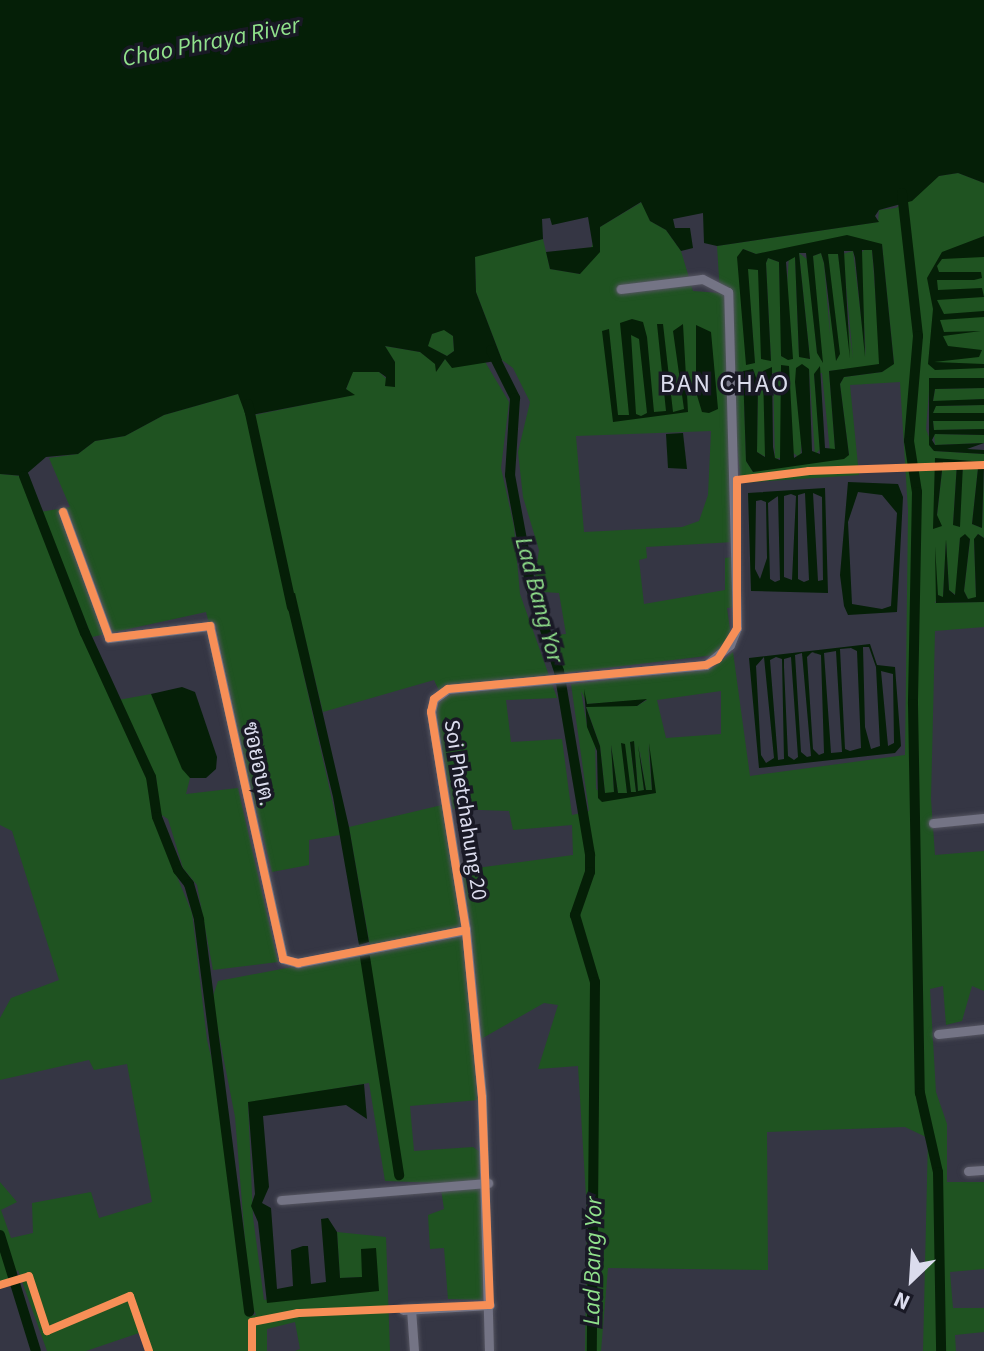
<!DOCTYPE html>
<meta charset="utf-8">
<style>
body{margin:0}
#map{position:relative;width:984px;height:1351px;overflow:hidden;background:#353644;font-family:"Source Sans 3",Sarabun,sans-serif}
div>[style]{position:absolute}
.green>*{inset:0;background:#1f5321}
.water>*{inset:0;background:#051f07}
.canal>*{height:10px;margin:-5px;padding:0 5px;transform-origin:5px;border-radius:5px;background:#051f07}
.roads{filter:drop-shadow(0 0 2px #555561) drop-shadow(0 0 2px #555561)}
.minor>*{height:9px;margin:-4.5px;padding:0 4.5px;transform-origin:4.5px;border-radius:4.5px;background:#747485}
.cycleway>*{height:8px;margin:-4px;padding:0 4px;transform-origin:4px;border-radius:4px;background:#f78f57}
span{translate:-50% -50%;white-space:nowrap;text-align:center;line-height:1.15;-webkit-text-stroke:7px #191925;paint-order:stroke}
.street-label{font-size:22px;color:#dbdced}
.water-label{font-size:24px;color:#91e28c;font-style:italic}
.quarter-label{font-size:26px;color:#dbdced;letter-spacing:2px}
.north{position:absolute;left:872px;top:1239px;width:80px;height:80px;-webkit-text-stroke:6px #191925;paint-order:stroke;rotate:205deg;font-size:22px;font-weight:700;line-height:32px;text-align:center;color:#dbdced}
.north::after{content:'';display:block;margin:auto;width:28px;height:36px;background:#dbdced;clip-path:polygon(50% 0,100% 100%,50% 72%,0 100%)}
</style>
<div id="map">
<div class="green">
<div style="clip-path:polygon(evenodd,958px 173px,984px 183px,984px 378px,930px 378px,926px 429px,934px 451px,984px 454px,984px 462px,935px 459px,935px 477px,937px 516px,943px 462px,957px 463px,953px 525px,964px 463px,978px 468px,972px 524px,982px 528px,984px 468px,984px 538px,978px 534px,974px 540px,976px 598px,968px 599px,964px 591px,970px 540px,965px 535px,960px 538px,956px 595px,949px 590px,946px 541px,943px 598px,938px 595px,935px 603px,984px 602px,984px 627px,935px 631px,931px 799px,935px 855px,984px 851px,984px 991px,972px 986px,962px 1021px,946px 1025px,943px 986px,930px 989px,936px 1092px,947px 1124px,947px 1182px,984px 1182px,984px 1269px,950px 1272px,953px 1308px,984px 1308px,984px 1332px,955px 1335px,956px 1351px,923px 1351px,928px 1138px,905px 1127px,767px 1132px,768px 1270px,608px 1268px,601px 1351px,585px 1351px,587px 1212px,578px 1066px,538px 1069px,558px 1005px,544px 1003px,481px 1039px,479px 1100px,410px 1106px,414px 1151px,473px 1147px,482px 1153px,485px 1300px,448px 1299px,444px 1248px,430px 1249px,428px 1215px,444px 1209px,440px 1183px,385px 1181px,369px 1083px,248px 1103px,253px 1217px,264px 1300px,362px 1277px,340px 1278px,337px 1232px,386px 1237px,390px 1351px,295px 1351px,300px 1349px,295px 1322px,267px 1329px,267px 1351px,150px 1351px,145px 1331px,86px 1351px,47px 1351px,18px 1270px,0 1287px,0 1182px,17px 1202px,1px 1210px,11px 1238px,33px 1233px,32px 1203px,91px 1192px,99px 1218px,152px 1202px,127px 1064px,94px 1070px,89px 1060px,0 1080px,0 1018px,11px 998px,59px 980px,12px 831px,0 825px,0 474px,20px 476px,75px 617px,147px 778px,152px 816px,192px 913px,207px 1040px,223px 1107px,242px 1295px,247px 1316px,256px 1315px,250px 1302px,235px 1117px,212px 999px,218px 981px,371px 952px,349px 827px,442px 805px,462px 870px,573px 855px,572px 825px,513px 830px,509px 811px,453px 809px,433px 711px,442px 697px,434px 680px,323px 712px,294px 593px,303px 672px,340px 835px,309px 840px,309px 865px,272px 872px,206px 612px,92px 637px,40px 512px,70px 507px,49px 458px,78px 454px,95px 441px,125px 436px,164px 415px,238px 394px,255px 415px,352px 395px,346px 390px,352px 372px,379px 372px,395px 387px,395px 362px,384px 346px,420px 352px,436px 364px,436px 371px,445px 359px,452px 367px,484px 360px,509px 402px,501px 468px,514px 527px,520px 594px,557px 698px,506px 700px,511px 742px,562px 739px,572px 815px,589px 811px,571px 684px,710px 669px,733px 652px,750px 776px,905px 755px,908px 511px,900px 382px,850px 385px,859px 475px,741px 483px,736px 437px,734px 542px,646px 547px,647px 558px,639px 560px,644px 604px,725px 590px,725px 558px,732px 557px,736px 607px,727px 608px,731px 636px,715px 655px,564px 673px,555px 635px,566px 634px,559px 593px,543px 592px,535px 575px,539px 550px,523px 497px,518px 452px,530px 402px,513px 368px,502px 360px,476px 292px,475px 256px,543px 239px,550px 269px,580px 274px,600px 227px,642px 202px,650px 221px,666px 230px,681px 251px,693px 291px,720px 293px,717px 246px,878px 222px,879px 210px,896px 208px,939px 176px,958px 173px,882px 244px,894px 363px,882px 372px,844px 377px,840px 384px,849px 455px,753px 472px,746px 461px,743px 371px,758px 383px,757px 452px,766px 457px,768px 453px,763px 372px,773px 373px,775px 459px,784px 457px,780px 373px,789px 406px,792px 452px,800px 458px,809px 369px,815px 455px,821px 448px,814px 374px,822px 373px,830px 452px,835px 449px,829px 371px,872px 366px,879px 364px,880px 356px,872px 250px,866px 248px,860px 254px,866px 357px,853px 251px,843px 254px,853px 358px,838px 254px,827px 254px,830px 335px,824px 263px,821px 253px,813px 256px,817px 353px,808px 260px,799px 253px,810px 359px,799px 356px,795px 256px,789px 256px,782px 360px,779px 262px,768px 258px,766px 263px,771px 361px,758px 269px,747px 269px,755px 363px,743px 249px,756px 254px,882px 244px,958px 173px,711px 431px,708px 495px,699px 521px,682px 527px,584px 532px,576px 436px,711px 431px,958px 173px,581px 691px,587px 704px,647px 700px,637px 706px,586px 706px,600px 746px,605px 793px,614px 793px,611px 745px,618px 794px,627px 793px,622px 743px,631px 792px,636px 792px,630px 742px,634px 742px,638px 792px,644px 791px,639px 745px,646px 791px,652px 791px,648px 743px,655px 793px,608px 799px,596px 789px,595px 736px,587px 726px,581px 691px,958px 173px,721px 691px,721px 734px,666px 738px,657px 700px,721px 691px)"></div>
<div style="clip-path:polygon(444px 329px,453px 336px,454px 351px,447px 356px,427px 346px,432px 334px)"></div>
<div style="clip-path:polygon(984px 388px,984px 399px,933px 402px,935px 389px)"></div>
<div style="clip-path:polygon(984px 405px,984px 413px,933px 413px,935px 406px)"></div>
<div style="clip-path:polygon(933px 421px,984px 421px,984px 429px,934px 430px)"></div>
<div style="clip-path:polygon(934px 434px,984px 435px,984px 443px,935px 445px)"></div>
<div style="clip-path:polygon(151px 694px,190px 778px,186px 794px,238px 788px,278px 962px,213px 970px,197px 885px,183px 868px,168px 819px,160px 814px,156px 777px,118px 700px)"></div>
</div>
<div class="water">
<div style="clip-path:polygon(evenodd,0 0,984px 0,984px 183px,958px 173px,939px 176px,912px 201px,879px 210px,875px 216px,879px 222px,717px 246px,704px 243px,703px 213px,673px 219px,675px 228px,690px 228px,693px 248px,681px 251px,666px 230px,650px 221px,641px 202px,600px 227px,600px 252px,580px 274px,550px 269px,546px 252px,593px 247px,588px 217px,552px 225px,550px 218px,542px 219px,543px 239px,475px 257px,476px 292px,502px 360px,452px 368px,445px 359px,436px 372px,435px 364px,420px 352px,385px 346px,395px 362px,395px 387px,385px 386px,386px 377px,379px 372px,353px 372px,346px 389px,355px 395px,246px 416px,238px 394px,164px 415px,125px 436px,95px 441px,78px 454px,46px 457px,24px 476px,0 474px,0 0,444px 330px,453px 336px,454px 351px,447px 356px,428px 346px,432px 334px,444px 330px)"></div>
<div style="clip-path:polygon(847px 235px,882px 244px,894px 364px,882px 372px,844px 377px,840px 384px,849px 455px,844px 459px,753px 472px,746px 461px,743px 371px,753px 369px,758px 383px,757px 452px,765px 457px,763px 371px,772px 367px,773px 447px,775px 458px,780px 460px,781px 365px,789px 366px,794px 458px,802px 453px,795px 382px,796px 368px,802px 364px,809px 369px,812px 451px,820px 454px,814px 374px,820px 366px,825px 448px,835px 449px,829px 371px,879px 364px,874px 271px,872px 250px,862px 250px,865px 357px,855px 258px,853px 251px,844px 251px,850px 359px,838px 254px,828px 254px,840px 354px,836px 361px,824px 263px,821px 253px,813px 256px,823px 363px,817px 353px,806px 253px,799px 253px,810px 359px,799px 357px,795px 257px,786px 262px,793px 359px,788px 360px,781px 356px,779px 262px,768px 258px,766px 263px,771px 361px,761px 359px,758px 270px,748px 269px,755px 363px,746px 365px,737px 257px,743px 249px,756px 254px)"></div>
<div style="clip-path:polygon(984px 236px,984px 257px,942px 259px,937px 266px,939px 272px,981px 272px,982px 278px,974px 280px,937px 280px,938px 290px,982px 288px,984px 297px,937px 300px,944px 314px,984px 311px,984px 317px,940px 320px,944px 332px,981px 331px,943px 336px,948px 346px,982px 350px,979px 357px,934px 362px,984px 364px,984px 368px,935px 370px,928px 364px,933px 309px,927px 278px,942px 252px)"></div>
<div style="clip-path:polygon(evenodd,632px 319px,643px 322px,647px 337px,654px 412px,666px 411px,657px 324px,663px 324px,673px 412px,684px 409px,673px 331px,683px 324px,688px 412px,613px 422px,602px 331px,609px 329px,618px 415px,629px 415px,620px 323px,632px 319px,631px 335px,639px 339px,647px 413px,641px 416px,636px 414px,631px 335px)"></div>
<div style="clip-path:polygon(696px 325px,711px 332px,718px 409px,709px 413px,702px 412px,696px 392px)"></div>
<div style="clip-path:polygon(929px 378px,984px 378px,984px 388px,935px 389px,933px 401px,984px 399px,984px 405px,936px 406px,933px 413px,984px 413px,984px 421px,933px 421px,934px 430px,984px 429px,984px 435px,935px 434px,932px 440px,935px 445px,984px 443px,967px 449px,984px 450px,984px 454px,934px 451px,929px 445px)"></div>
<div style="clip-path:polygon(683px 433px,687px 469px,668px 468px,666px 434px)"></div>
<div style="clip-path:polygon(935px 458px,984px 462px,982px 528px,972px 524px,978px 468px,963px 464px,960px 527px,953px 525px,957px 463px,943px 462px,937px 515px,942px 526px,933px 529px)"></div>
<div style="clip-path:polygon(evenodd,848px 482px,898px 484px,903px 497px,897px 612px,848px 615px,844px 606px,840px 575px,848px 482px,858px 492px,882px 495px,897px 513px,891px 606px,882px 609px,852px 604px,848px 522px,858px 492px)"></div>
<div style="clip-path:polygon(evenodd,825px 488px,828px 593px,751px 591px,748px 493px,825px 488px,805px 493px,809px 580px,804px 582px,798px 579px,798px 495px,805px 493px,825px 488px,813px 493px,822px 497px,823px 580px,818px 581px,813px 493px,825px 488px,791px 494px,796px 496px,792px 580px,784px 577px,784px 496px,791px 494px,825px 488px,778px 496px,780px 580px,775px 582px,770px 579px,768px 503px,778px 496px,825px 488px,761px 500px,766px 502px,767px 558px,760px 579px,755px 569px,756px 501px,761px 500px)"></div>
<div style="clip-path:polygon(965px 534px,970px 539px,964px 591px,968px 599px,976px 597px,974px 539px,978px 534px,984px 538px,984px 602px,936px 603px,935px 546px,938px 595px,943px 597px,946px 539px,949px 590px,955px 595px,960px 538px)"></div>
<div style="clip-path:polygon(295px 593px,349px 827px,369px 942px,359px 945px,333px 797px,285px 596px)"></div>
<div style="clip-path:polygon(evenodd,870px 644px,877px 665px,895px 667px,901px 746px,895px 753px,759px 768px,749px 658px,870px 644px,863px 647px,869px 647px,876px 667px,880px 746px,871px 749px,865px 727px,863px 647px,870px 644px,851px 648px,857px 651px,861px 748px,850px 751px,845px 749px,840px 649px,851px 648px,870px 644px,836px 651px,842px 752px,831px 753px,824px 653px,836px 651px,870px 644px,812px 652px,821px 655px,824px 753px,819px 755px,813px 749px,807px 657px,812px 652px,870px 644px,802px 653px,811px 756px,807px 757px,801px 752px,795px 655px,802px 653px,870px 644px,764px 657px,774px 758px,766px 763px,761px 755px,756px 666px,764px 657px,870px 644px,776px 657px,782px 659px,784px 759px,778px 760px,770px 660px,776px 657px,870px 644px,791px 657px,798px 757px,794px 760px,788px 756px,784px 667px,784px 659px,791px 657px,870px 644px,881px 671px,893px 674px,894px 743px,888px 746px,881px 671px)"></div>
<div style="clip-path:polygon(182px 687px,195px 692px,217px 757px,216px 769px,206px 778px,190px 778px,182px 769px,151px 694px)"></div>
<div style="clip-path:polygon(584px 689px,587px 704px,647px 699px,637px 706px,586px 707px,600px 746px,605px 793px,614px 792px,611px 745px,618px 793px,627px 793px,621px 743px,625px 744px,631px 792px,636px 792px,630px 742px,634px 741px,638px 791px,644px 790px,638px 745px,646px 790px,652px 790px,649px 743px,656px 793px,602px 802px,598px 798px,597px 751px,587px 727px)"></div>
<div style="clip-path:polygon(364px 1084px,367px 1119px,346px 1105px,263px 1116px,269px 1187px,262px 1203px,271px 1208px,277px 1289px,293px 1286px,291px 1250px,303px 1246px,308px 1246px,311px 1284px,326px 1282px,321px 1219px,328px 1218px,337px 1232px,340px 1278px,362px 1277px,361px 1249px,376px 1248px,379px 1291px,267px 1303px,258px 1222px,251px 1206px,255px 1194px,248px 1102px)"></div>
</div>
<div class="canal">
<div style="left:902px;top:193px;width:144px;rotate:83.6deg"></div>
<div style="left:918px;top:336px;width:105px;rotate:94.9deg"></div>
<div style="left:909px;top:441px;width:52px;rotate:81.1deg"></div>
<div style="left:917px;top:492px;width:212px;rotate:91.1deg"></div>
<div style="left:913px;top:704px;width:389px;rotate:89deg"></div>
<div style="left:920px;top:1093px;width:81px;rotate:77.2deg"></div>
<div style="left:938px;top:1172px;width:179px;rotate:89deg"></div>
<div style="left:491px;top:350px;width:54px;rotate:63.4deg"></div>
<div style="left:515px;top:398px;width:77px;rotate:93.7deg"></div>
<div style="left:510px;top:475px;width:115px;rotate:79.5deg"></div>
<div style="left:531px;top:588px;width:88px;rotate:71.4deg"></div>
<div style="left:559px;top:671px;width:187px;rotate:80.4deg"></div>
<div style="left:590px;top:855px;width:17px;rotate:90deg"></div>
<div style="left:590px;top:872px;width:46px;rotate:109.2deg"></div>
<div style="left:575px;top:915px;width:70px;rotate:73.4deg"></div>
<div style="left:595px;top:982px;width:369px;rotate:90.5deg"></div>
<div style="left:248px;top:404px;width:208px;rotate:77.8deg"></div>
<div style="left:24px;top:476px;width:168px;rotate:68.8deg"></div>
<div style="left:85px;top:633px;width:158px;rotate:65.4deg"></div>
<div style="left:151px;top:777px;width:40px;rotate:81.5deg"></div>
<div style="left:157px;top:817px;width:57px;rotate:68.4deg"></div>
<div style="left:178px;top:870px;width:18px;rotate:52deg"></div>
<div style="left:189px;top:884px;width:37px;rotate:74deg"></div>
<div style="left:199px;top:920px;width:395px;rotate:82.7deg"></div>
<div style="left:365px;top:957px;width:221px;rotate:81.1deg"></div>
<div style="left:0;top:1235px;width:121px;rotate:72.8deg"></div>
</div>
<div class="roads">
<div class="minor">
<div style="left:63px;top:512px;width:134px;rotate:69.9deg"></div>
<div style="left:109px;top:638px;width:102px;rotate:-6.8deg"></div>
<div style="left:210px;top:626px;width:341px;rotate:77.6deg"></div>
<div style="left:283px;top:959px;width:16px;rotate:15deg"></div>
<div style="left:298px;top:963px;width:171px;rotate:-11.1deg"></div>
<div style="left:933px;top:823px;width:51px;rotate:-5.6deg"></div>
<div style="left:938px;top:1034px;width:46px;rotate:-6.2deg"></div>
<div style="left:968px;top:1171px;width:16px;rotate:-4deg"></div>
<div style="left:281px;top:1200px;width:208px;rotate:-4.7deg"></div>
<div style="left:411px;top:1309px;width:42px;rotate:85.9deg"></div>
<div style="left:403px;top:1310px;width:87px;rotate:-3.3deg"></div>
<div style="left:489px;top:1351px;width:254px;rotate:-91.6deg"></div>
<div style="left:482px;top:1097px;width:168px;rotate:-95.5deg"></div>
<div style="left:466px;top:930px;width:221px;rotate:-99.1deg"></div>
<div style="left:431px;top:712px;width:13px;rotate:-77deg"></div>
<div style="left:434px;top:699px;width:17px;rotate:-36deg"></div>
<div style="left:448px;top:689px;width:259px;rotate:-5.3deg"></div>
<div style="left:706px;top:665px;width:31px;rotate:-40deg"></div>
<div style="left:730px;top:645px;width:18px;rotate:-68deg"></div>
<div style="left:737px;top:628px;width:336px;rotate:-91.5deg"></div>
<div style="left:728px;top:292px;width:29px;rotate:-153deg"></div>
<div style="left:702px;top:279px;width:82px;rotate:173deg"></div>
</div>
</div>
<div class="cycleway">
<div style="left:63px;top:512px;width:134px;rotate:69.9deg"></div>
<div style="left:109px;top:638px;width:102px;rotate:-6.8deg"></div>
<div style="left:210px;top:626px;width:341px;rotate:77.6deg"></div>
<div style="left:283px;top:959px;width:16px;rotate:15deg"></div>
<div style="left:298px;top:963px;width:171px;rotate:-11.1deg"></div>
<div style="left:0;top:1285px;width:30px;rotate:-17deg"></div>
<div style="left:29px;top:1276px;width:58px;rotate:71.9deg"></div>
<div style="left:47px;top:1331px;width:90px;rotate:-22.9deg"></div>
<div style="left:130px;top:1296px;width:58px;rotate:70.9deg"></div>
<div style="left:252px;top:1351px;width:29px;rotate:-90deg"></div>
<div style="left:252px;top:1322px;width:47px;rotate:-11.1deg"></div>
<div style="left:298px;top:1313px;width:192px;rotate:-2.4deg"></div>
<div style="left:490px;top:1305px;width:208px;rotate:-92.2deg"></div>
<div style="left:482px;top:1097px;width:168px;rotate:-95.5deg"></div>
<div style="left:466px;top:930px;width:221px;rotate:-99.1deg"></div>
<div style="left:431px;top:712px;width:13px;rotate:-77deg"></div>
<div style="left:434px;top:699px;width:17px;rotate:-36deg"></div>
<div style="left:448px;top:689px;width:259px;rotate:-5.3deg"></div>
<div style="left:706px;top:665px;width:13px;rotate:-27deg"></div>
<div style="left:718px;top:659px;width:36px;rotate:-58deg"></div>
<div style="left:737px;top:628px;width:148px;rotate:-90deg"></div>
<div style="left:737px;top:480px;width:73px;rotate:-7.1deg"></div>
<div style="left:809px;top:471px;width:175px;rotate:-2deg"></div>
</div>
<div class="street-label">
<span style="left:258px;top:764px;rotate:78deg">ซอยอบต.</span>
<span style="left:465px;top:810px;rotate:81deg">Soi Phetchahung 20</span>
</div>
<div class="water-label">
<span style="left:211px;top:42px;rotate:-11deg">Chao Phraya River</span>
<span style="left:539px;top:600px;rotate:75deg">Lad Bang Yor</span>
<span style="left:593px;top:1261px;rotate:-89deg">Lad Bang Yor</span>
</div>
<div class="quarter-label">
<span style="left:725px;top:384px">BAN CHAO</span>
</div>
<div class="north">N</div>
</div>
